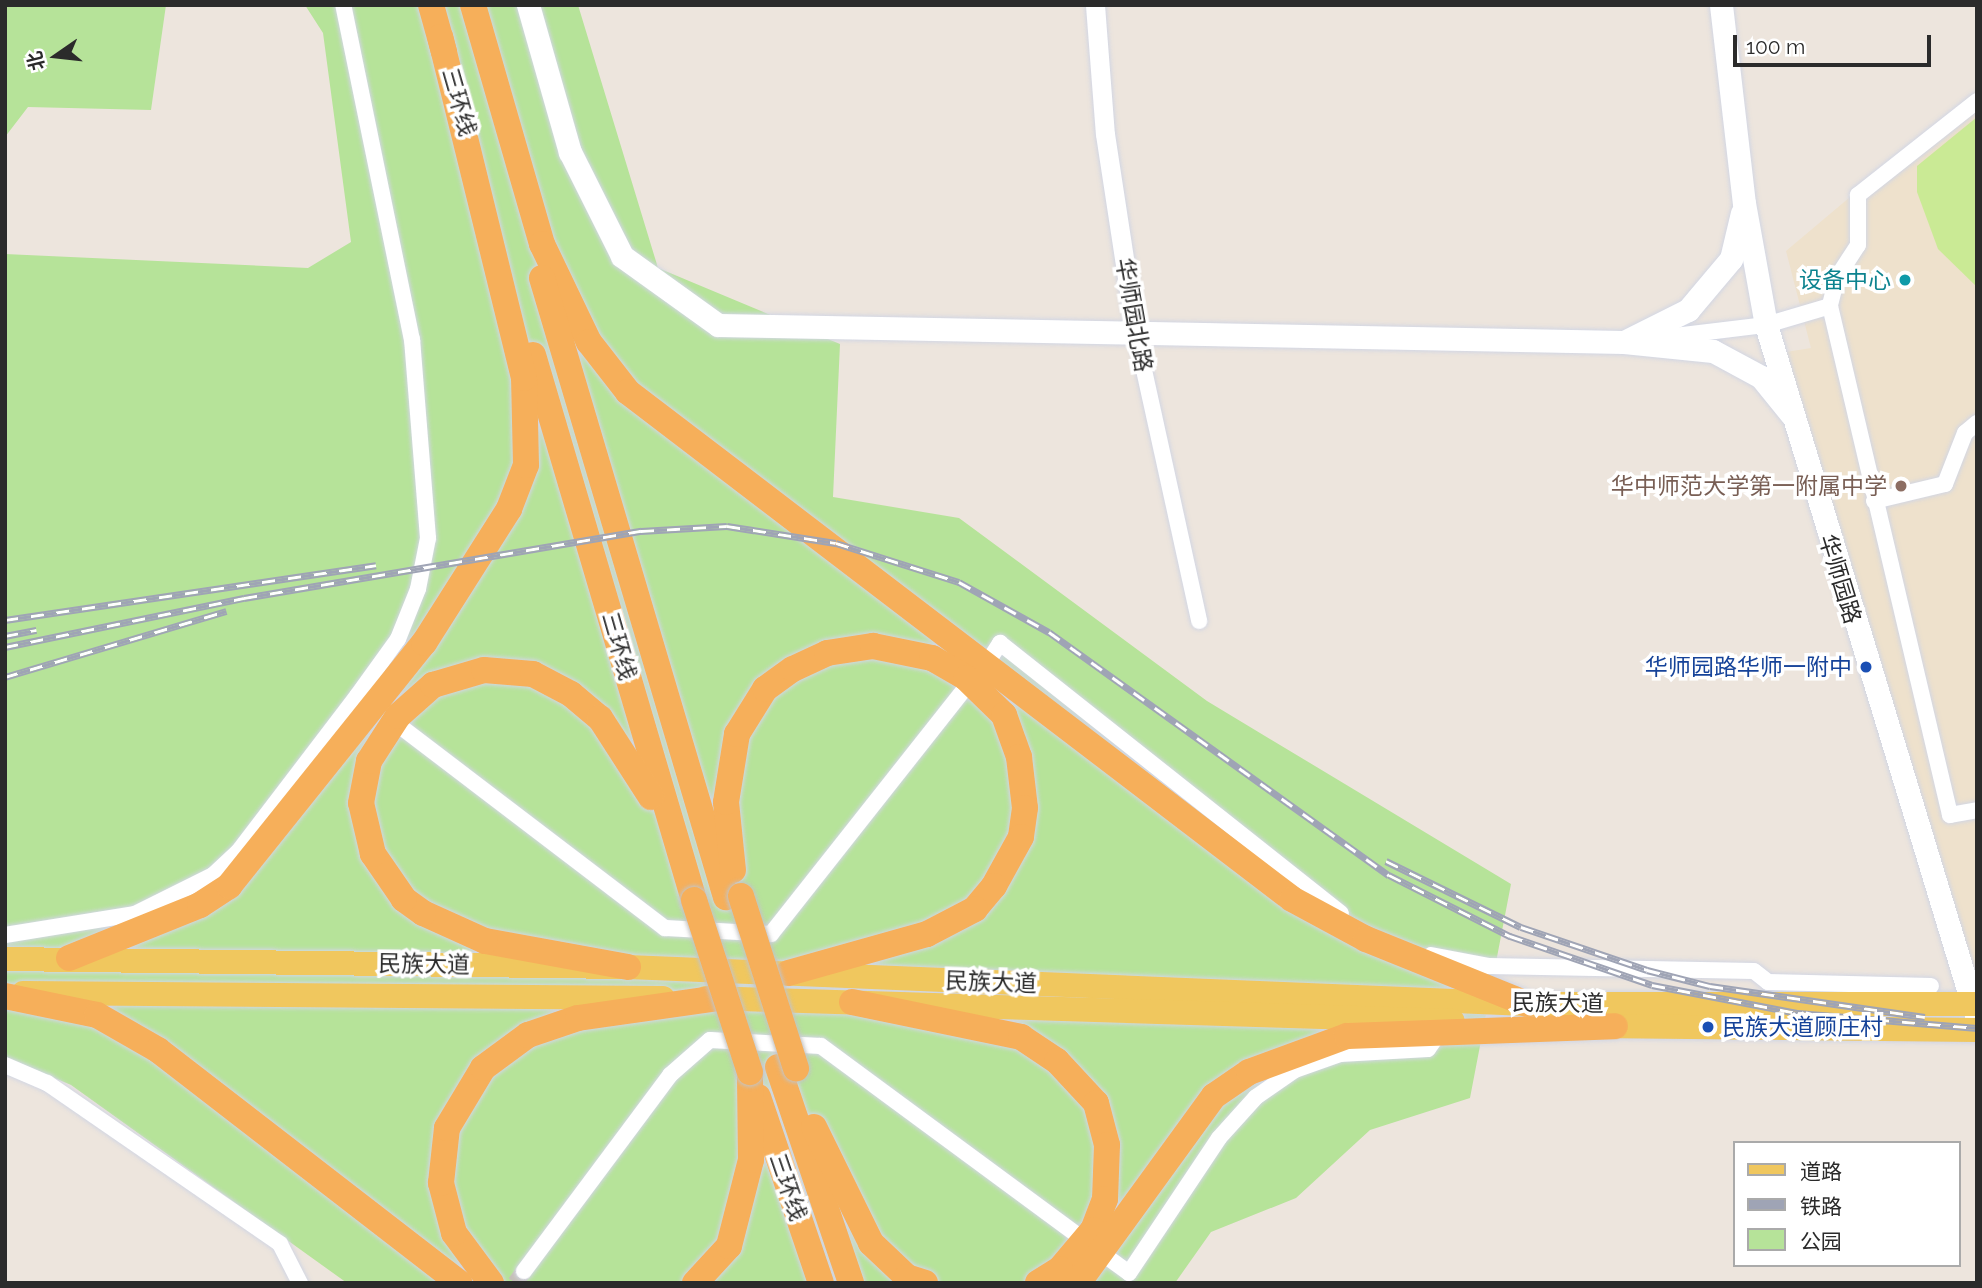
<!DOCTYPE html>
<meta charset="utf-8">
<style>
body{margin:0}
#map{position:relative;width:1982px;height:1288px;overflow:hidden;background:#ede5dd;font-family:Raleway,"Noto Sans SC",sans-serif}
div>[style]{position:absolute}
.education>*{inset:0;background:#eee1cc}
.green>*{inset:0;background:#b6e399}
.pitch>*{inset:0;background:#caea95}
.minor-tunnel>*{height:16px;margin-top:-8px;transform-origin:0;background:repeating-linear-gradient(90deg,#c6c0b9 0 16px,transparent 0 24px)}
.roads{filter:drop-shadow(0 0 2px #d2d6e3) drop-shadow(0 0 2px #d2d6e3)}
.minor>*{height:16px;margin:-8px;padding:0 8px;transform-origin:8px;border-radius:8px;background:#fff}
.tertiary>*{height:19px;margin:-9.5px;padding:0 9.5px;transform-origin:9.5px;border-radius:9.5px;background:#fff}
.secondary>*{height:23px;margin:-11.5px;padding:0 11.5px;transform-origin:11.5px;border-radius:11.5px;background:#fff}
.primary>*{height:24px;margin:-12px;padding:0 12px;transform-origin:12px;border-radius:12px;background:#f0c75e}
.trunk>*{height:26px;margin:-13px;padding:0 13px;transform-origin:13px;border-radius:13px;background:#f6af5a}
.rail>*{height:7px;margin-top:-3.5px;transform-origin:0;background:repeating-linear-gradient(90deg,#fff 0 13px,#9fa4b5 0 26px);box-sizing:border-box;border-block:2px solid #9fa4b5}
.bridges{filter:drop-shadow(0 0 2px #c4c4c4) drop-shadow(0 0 2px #c4c4c4)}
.trunk-bridge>*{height:26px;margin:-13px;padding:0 13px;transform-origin:13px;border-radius:13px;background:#f6af5a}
.dots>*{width:19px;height:19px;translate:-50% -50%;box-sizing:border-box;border:4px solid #fff;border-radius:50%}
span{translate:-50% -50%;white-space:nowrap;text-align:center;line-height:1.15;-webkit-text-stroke:7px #fff;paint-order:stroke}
.street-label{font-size:23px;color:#2b2b2b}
.culture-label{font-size:23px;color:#0d838f}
.right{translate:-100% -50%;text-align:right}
.education-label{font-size:23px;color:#785e54}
.transit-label{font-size:23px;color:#164399}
.left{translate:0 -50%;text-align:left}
.frame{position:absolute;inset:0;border:7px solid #2b2b2b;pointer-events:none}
.legend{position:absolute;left:1733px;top:1141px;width:228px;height:126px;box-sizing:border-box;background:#fff;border:2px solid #aaa;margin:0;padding:9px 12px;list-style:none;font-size:21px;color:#2b2b2b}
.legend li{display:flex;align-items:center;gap:14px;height:35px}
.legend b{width:35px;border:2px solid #aaa}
.north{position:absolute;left:21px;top:21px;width:70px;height:70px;-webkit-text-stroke:5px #fff;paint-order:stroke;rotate:256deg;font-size:19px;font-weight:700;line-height:28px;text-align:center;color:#2b2b2b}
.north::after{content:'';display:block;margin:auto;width:24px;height:32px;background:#2b2b2b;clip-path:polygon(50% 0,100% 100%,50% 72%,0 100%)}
.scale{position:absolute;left:1733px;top:35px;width:198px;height:32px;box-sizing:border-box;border:4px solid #2b2b2b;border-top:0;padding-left:9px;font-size:21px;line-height:24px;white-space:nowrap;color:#2b2b2b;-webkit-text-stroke:5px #fff;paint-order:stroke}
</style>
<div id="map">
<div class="education">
<div style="clip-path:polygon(1977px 90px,1977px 980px,1862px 621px,1786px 352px,1811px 348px,1786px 251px)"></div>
</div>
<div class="green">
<div style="clip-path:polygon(5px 5px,166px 5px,151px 110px,28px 107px,5px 137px)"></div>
<div style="clip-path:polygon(305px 5px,578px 5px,658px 268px,840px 344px,833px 497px,959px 518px,1207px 701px,1511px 884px,1470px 1098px,1370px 1130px,1296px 1198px,1211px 1232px,1175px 1283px,347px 1283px,71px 1085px,5px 1057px,5px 254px,308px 268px,351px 242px,323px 33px)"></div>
</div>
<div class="pitch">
<div style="clip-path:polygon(1977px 117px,1977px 287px,1938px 249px,1917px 192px,1917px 166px)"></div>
</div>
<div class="minor-tunnel">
<div style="left:515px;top:1283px;width:15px;rotate:-53deg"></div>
</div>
<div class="roads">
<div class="minor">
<div style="left:1977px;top:101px;width:152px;rotate:141.7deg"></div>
<div style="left:1858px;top:195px;width:50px;rotate:90deg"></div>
<div style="left:1858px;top:245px;width:38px;rotate:123deg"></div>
<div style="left:1837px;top:277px;width:30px;rotate:104deg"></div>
<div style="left:1830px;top:306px;width:523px;rotate:76.73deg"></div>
<div style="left:1950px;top:815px;width:27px;rotate:-10deg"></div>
<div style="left:1135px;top:329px;width:299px;rotate:77.6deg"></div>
<div style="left:1658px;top:338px;width:109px;rotate:-6.9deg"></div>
<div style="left:1766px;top:325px;width:67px;rotate:-16.5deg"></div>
<div style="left:1874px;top:501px;width:73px;rotate:-13.5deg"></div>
<div style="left:1945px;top:484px;width:55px;rotate:-68.6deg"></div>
<div style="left:1965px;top:433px;width:16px;rotate:-40deg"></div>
<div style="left:991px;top:657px;width:17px;rotate:-57deg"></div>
<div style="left:1000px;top:643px;width:435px;rotate:38.4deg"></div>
<div style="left:401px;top:727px;width:332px;rotate:37.3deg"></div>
<div style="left:665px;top:928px;width:106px;rotate:3.2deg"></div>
<div style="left:771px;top:934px;width:313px;rotate:-51.7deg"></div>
<div style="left:5px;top:935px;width:132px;rotate:-9.2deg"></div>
<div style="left:135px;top:914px;width:87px;rotate:-26.6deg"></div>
<div style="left:213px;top:875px;width:34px;rotate:-43deg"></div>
<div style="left:238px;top:852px;width:196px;rotate:-52.7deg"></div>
<div style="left:357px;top:696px;width:70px;rotate:-54.3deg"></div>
<div style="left:398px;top:639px;width:54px;rotate:-68.2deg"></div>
<div style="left:418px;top:589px;width:52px;rotate:-78.9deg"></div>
<div style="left:428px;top:538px;width:199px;rotate:-94.6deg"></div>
<div style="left:412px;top:340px;width:342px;rotate:-101.6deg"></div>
<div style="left:1431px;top:955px;width:58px;rotate:10.9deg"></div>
<div style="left:1488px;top:966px;width:266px;rotate:1.1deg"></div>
<div style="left:1754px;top:971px;width:18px;rotate:38deg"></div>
<div style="left:1768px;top:982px;width:163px;rotate:1.4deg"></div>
<div style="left:5px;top:1065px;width:46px;rotate:23.2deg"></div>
<div style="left:47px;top:1083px;width:283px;rotate:34.6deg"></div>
<div style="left:280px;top:1244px;width:44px;rotate:62.9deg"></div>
<div style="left:1107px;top:1257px;width:27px;rotate:36deg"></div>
<div style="left:1129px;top:1273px;width:162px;rotate:-56.3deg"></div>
<div style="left:1219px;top:1138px;width:55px;rotate:-47.9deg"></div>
<div style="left:1256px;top:1097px;width:47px;rotate:-34.7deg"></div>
<div style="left:1295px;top:1070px;width:48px;rotate:-19.6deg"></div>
<div style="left:1340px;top:1054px;width:88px;rotate:-3.3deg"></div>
<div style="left:1428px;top:1049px;width:19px;rotate:-55deg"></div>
<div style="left:524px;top:1271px;width:244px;rotate:-53.3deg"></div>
<div style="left:670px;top:1075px;width:53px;rotate:-41.2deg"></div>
<div style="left:710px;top:1040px;width:111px;rotate:3.1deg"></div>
<div style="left:821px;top:1046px;width:318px;rotate:36.4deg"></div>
</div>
<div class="tertiary">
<div style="left:1095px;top:5px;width:129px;rotate:85.6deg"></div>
<div style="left:1105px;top:134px;width:197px;rotate:81.3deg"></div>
</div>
<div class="secondary">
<div style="left:528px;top:5px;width:153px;rotate:74.1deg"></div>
<div style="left:570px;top:152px;width:116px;rotate:63.4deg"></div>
<div style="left:622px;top:256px;width:118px;rotate:35.7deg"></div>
<div style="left:718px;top:325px;width:906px;rotate:1.07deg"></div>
<div style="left:1624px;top:342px;width:89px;rotate:5.8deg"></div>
<div style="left:1713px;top:351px;width:55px;rotate:28.4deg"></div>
<div style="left:1761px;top:377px;width:48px;rotate:51deg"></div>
<div style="left:1721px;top:5px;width:199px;rotate:83.4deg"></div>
<div style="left:1744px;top:203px;width:124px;rotate:79.8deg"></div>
<div style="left:1766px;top:325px;width:725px;rotate:73.09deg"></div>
<div style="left:1624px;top:342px;width:72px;rotate:-26.6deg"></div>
<div style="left:1688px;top:310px;width:67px;rotate:-49.9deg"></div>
<div style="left:1731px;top:259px;width:47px;rotate:-76.6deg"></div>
</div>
<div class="primary">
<div style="left:5px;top:959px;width:623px;rotate:0.74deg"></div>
<div style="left:628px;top:967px;width:900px;rotate:2.36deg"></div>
<div style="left:1527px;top:1004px;width:450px"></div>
<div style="left:23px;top:993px;width:640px;rotate:0.45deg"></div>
<div style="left:706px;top:998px;width:747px;rotate:1.76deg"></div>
<div style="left:1594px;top:1026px;width:383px;rotate:0.6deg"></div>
</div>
<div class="trunk">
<div style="left:431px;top:5px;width:49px;rotate:74.5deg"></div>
<div style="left:473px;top:5px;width:249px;rotate:73.9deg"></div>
<div style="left:542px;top:244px;width:109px;rotate:64.4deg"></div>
<div style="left:589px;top:342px;width:63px;rotate:52deg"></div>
<div style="left:628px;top:392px;width:835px;rotate:37.36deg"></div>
<div style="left:1292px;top:899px;width:84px;rotate:28.4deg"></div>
<div style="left:1366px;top:939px;width:174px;rotate:22deg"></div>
<div style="left:542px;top:278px;width:646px;rotate:73.45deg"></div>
<div style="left:533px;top:355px;width:568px;rotate:73.54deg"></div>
<div style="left:733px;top:870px;width:68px;rotate:-95.9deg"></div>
<div style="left:726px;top:802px;width:69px;rotate:-80.8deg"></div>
<div style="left:737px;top:734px;width:53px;rotate:-58.1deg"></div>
<div style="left:765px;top:689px;width:34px;rotate:-36deg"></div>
<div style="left:793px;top:669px;width:38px;rotate:-25deg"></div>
<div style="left:827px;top:653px;width:47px;rotate:-8.7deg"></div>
<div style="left:873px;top:646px;width:60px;rotate:11.5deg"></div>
<div style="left:932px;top:658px;width:39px;rotate:30deg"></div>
<div style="left:966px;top:678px;width:53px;rotate:44.2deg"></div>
<div style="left:1004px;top:715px;width:45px;rotate:70.3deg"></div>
<div style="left:1019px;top:757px;width:51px;rotate:83.3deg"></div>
<div style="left:1025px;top:808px;width:29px;rotate:98deg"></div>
<div style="left:1021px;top:837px;width:56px;rotate:118.9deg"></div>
<div style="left:994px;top:886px;width:30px;rotate:130deg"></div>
<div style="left:975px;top:909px;width:54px;rotate:152.5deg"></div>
<div style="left:927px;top:934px;width:144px;rotate:164.3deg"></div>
<div style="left:69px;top:958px;width:141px;rotate:-22deg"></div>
<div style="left:200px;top:905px;width:35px;rotate:-33deg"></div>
<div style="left:229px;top:886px;width:312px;rotate:-51.3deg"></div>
<div style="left:424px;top:643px;width:159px;rotate:-57.6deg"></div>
<div style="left:509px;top:509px;width:47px;rotate:-68.9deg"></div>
<div style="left:526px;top:465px;width:87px;rotate:-91.3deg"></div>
<div style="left:524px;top:378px;width:351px;rotate:-103.8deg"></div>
<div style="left:628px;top:967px;width:145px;rotate:-169.7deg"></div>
<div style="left:485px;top:941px;width:68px;rotate:-155.7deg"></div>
<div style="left:423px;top:913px;width:24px;rotate:-144deg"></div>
<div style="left:404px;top:899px;width:55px;rotate:-124.6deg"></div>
<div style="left:373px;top:854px;width:52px;rotate:-103.2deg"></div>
<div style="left:361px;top:803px;width:43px;rotate:-79.2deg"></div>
<div style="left:369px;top:761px;width:54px;rotate:-57.2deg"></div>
<div style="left:398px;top:716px;width:47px;rotate:-41.5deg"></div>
<div style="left:433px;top:685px;width:53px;rotate:-16.4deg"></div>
<div style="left:484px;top:670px;width:49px;rotate:4.7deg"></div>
<div style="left:533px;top:674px;width:43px;rotate:27.8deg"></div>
<div style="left:571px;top:694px;width:38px;rotate:40deg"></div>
<div style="left:600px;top:718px;width:94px;rotate:57.2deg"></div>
<div style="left:5px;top:996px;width:94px;rotate:11.7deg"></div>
<div style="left:97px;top:1015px;width:70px;rotate:29.8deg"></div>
<div style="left:158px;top:1050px;width:381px;rotate:37.7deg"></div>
<div style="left:852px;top:1002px;width:173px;rotate:11.7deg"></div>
<div style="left:1021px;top:1037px;width:43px;rotate:33.7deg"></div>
<div style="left:1057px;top:1061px;width:57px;rotate:47.1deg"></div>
<div style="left:1096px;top:1103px;width:43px;rotate:75.3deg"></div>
<div style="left:1107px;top:1145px;width:54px;rotate:92.1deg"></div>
<div style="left:1105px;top:1199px;width:33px;rotate:111deg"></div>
<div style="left:1093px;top:1230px;width:51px;rotate:130.2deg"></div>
<div style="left:1060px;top:1269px;width:26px;rotate:148deg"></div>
<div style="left:778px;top:1067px;width:228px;rotate:71.3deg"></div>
<div style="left:758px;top:1097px;width:196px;rotate:71.3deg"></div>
<div style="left:814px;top:1127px;width:129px;rotate:63.8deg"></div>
<div style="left:871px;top:1243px;width:50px;rotate:43.4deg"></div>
<div style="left:907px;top:1277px;width:19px;rotate:18deg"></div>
<div style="left:491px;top:1283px;width:62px;rotate:-126.5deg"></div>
<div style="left:454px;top:1233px;width:52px;rotate:-104.6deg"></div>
<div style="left:441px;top:1183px;width:55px;rotate:-83.8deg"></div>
<div style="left:447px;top:1128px;width:70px;rotate:-59deg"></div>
<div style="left:483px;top:1068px;width:56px;rotate:-36.3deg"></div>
<div style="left:528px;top:1035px;width:53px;rotate:-18.8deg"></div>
<div style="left:578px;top:1018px;width:141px;rotate:-8.1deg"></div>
<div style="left:695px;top:1283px;width:50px;rotate:-47.4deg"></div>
<div style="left:729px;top:1246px;width:89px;rotate:-75.7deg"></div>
<div style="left:751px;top:1160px;width:88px;rotate:-90.7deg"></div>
<div style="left:1078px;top:1283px;width:231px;rotate:-54deg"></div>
<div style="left:1214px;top:1096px;width:42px;rotate:-34.4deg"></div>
<div style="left:1249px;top:1072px;width:104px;rotate:-20.2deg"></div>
<div style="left:1347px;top:1036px;width:268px;rotate:-2.1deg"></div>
</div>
</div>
<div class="rail">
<div style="left:5px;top:620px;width:375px;rotate:-8.4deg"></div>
<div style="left:5px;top:636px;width:32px;rotate:-11deg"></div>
<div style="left:5px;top:647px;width:244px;rotate:-11.6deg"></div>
<div style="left:244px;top:598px;width:403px;rotate:-9.6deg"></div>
<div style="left:641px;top:531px;width:86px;rotate:-3.3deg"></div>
<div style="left:727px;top:526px;width:110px;rotate:8.9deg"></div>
<div style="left:836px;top:543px;width:129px;rotate:17.6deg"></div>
<div style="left:959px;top:582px;width:103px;rotate:29.1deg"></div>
<div style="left:1049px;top:632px;width:418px;rotate:35.6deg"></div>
<div style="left:1389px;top:875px;width:136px;rotate:26.8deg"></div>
<div style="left:1510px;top:936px;width:150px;rotate:19deg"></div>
<div style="left:1652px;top:985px;width:149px;rotate:10.9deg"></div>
<div style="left:1798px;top:1013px;width:180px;rotate:4.8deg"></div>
<div style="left:5px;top:677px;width:231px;rotate:-16.6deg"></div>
<div style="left:1386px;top:861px;width:150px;rotate:26.1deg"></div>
<div style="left:1521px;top:927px;width:133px;rotate:18.8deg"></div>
<div style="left:1647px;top:970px;width:65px;rotate:14.3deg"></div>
<div style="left:1710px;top:986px;width:217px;rotate:8.2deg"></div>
</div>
<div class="bridges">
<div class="trunk-bridge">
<div style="left:741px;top:896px;width:181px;rotate:72.3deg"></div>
<div style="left:694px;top:900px;width:181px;rotate:72deg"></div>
</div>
</div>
<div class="dots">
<div style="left:1905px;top:280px;background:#0f9aa8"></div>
<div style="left:1901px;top:486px;background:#8d6e63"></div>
<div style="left:1866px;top:667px;background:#1a4fb4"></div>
<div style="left:1708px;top:1027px;background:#1a4fb4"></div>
</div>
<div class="street-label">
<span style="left:459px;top:102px;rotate:74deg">三环线</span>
<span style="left:1134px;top:315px;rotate:80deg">华师园北路</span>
<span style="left:1840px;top:579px;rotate:73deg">华师园路</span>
<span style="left:619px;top:646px;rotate:74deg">三环线</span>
<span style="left:424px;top:964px;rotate:1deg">民族大道</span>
<span style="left:991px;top:982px;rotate:2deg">民族大道</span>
<span style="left:1558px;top:1003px;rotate:1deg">民族大道</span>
<span style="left:788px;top:1187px;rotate:71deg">三环线</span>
</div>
<div class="culture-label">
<span class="right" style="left:1891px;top:280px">设备中心</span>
</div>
<div class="education-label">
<span class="right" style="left:1887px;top:486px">华中师范大学第一附属中学</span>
</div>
<div class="transit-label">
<span class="right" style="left:1852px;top:667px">华师园路华师一附中</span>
<span class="left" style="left:1722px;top:1027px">民族大道顾庄村</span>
</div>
<div class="frame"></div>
<ul class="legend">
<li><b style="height:9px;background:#f0c75e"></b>道路</li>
<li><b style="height:9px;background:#9fa4b5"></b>铁路</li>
<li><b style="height:19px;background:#b6e399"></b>公园</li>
</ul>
<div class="north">北</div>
<div class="scale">100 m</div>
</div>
